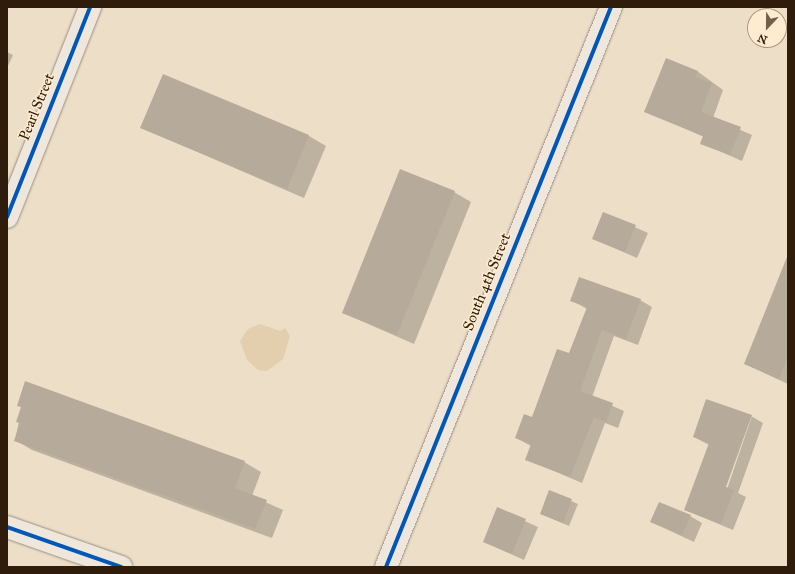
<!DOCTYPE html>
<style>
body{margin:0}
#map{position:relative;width:795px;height:574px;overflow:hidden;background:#eddec7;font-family:"IM FELL Great Primer",serif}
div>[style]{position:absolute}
.green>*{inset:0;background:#e3ceae}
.shadow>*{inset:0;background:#0003}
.building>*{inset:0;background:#b6aa9a}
.roads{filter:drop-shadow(0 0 1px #998e80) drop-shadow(0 0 1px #998e80)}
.minor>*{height:22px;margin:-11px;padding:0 11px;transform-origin:11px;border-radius:11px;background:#efe7db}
.tertiary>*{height:22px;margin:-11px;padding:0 11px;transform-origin:11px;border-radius:11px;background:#efe7db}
.cycleway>*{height:4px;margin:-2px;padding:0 2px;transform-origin:2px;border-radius:2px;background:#0057b8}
span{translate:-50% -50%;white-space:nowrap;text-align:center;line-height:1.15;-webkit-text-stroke:3px #feecd0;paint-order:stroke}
.street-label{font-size:15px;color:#301c0b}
.frame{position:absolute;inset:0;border:8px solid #301c0b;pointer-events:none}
.north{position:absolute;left:747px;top:8px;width:40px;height:40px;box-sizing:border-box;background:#feecd0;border:1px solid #ac9981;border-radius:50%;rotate:202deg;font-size:11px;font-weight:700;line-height:16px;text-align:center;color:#301c0b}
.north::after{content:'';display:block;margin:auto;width:14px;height:18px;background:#72604d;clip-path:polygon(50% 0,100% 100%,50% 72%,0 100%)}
</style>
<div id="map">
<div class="green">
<div style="clip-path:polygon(260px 324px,280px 331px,285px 328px,290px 336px,283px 359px,267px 371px,258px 370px,247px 360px,240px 341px,248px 329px)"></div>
</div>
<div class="shadow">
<div style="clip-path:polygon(7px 52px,13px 55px,7px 68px)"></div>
<div style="clip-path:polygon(697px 71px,723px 90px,713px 118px,752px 135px,742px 161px,701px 143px,704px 137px,645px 111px)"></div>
<div style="clip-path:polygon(142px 128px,309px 136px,326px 146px,304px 198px)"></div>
<div style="clip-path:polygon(454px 192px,471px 202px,414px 344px,343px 313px)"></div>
<div style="clip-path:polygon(603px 213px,648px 233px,637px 258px,593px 239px)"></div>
<div style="clip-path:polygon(788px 282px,788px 384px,745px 364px)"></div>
<div style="clip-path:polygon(571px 300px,640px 300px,652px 307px,638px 345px,614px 336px,592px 397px,624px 411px,618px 428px,605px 423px,582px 483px,526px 459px,531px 446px,516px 438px,532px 419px,569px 355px,587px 309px)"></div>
<div style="clip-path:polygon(22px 407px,244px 462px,261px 472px,252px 496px,283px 510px,272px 538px,32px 450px,15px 440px)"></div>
<div style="clip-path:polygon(evenodd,751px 416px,763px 423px,738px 493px,746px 497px,733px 530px,685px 510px,709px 445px,694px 437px,751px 416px,750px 416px,752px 416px,726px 492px,724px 491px,750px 416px)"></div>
<div style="clip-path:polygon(549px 491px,578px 504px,569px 526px,541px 514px)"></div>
<div style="clip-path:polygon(498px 509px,538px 527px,524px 560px,484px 542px)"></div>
<div style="clip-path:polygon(690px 516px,702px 523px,694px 542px,651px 522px)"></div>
</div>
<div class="building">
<div style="clip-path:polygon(666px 58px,698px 71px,695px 77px,712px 83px,701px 112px,741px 127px,730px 155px,700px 144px,703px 136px,644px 112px)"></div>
<div style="clip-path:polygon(163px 74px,309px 135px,287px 189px,140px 128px)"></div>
<div style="clip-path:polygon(400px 169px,455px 191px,397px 335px,342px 313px)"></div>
<div style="clip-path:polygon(603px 212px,636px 225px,625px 252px,592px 239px)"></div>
<div style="clip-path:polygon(787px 257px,788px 356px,779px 379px,744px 364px)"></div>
<div style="clip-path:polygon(579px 277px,641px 299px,626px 339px,602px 330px,580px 391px,613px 403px,606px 422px,594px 417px,570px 477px,525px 460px,531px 444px,515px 438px,524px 414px,532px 417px,557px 349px,569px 353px,587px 307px,570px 301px)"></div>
<div style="clip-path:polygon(25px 381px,245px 461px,235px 488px,267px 500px,255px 529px,14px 441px,20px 423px,16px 422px,21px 407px,17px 406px)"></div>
<div style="clip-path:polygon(706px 399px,752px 415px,726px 487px,734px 490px,721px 524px,684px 510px,709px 443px,693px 437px)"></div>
<div style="clip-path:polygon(549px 490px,572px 499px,563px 523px,540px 514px)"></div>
<div style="clip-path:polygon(659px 502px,691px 515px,682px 535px,650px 522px)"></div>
<div style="clip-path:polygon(497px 507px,526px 519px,512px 554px,483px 542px)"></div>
</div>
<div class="roads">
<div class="minor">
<div style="left:7px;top:217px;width:226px;rotate:-68.4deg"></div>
<div style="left:386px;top:567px;width:604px;rotate:-68.11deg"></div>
</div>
<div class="tertiary">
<div style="left:7px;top:527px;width:121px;rotate:19.3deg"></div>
</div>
</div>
<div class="cycleway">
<div style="left:7px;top:217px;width:226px;rotate:-68.4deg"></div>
<div style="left:7px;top:527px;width:121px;rotate:19.3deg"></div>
<div style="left:386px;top:567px;width:604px;rotate:-68.11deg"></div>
</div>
<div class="street-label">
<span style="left:37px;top:107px;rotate:-68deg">Pearl Street</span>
<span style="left:487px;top:282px;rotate:-68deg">South 4th Street</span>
</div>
<div class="frame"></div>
<div class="north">N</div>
</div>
